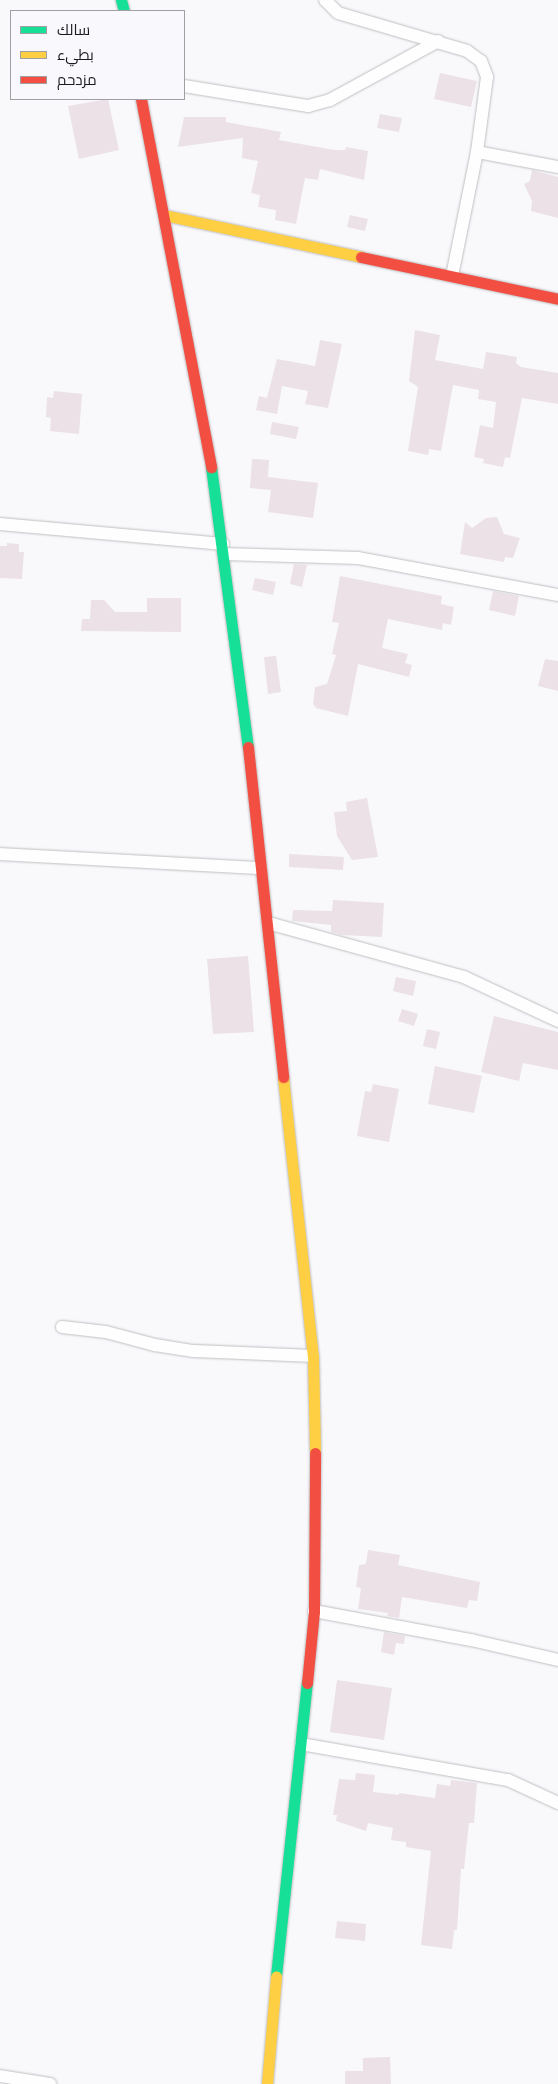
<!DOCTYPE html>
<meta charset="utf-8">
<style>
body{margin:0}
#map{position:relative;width:558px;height:2084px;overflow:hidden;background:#f9f9fc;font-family:"Fira Sans Condensed",Cairo,sans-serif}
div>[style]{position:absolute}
.building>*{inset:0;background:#ebe1e7}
.roads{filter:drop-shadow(0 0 1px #bfbfc1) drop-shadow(0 0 1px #bfbfc1)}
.street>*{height:12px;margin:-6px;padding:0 6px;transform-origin:6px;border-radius:6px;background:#fefeff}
.fast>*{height:11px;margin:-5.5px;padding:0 5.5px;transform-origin:5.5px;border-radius:5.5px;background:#16e098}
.slow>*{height:11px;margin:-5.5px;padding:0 5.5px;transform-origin:5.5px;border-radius:5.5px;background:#ffcf43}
.jam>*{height:11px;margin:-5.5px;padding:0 5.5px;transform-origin:5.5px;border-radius:5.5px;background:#f24e42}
span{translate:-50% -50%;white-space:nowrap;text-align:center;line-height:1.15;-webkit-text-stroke:4px #f8f8fd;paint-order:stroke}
.legend{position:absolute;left:10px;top:10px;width:175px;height:90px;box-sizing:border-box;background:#f8f8fd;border:1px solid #a0a0a3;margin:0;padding:6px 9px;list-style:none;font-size:15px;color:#1b1b1d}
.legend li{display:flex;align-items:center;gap:10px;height:25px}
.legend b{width:25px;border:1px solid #a0a0a3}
</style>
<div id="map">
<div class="building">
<div style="clip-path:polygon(440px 73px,477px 81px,471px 107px,434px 99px)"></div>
<div style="clip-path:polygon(108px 99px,119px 150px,79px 159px,68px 106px)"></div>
<div style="clip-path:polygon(380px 114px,402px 118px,399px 132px,377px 128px)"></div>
<div style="clip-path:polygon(184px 117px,226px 117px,226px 122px,281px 132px,279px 140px,334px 150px,345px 150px,346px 147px,368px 151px,364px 180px,320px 169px,318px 180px,305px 178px,296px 224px,275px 220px,276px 210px,258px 207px,260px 195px,251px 193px,258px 161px,242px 158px,243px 138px,178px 147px)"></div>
<div style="clip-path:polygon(532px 170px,558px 177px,558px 218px,531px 211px,532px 201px,524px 184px,530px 181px)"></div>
<div style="clip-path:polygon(350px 215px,368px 219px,365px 231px,347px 227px)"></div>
<div style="clip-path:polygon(415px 330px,440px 335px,435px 360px,483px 369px,486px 352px,517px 357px,516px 363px,521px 367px,558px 373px,558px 404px,522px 398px,510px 458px,505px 457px,503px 467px,483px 463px,484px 459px,474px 457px,480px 425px,493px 428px,496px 402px,478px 399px,479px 390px,453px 385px,441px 451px,429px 449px,428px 455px,408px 451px,418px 387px,409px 381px)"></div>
<div style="clip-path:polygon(320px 340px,342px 344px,328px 408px,305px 404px,308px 391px,282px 386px,277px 414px,256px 410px,259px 396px,267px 398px,277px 359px,315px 366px)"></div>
<div style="clip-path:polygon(54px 391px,82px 394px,79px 434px,50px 431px,51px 418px,46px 417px,47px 397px,53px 398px)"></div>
<div style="clip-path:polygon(272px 422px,299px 427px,296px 439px,270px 434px)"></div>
<div style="clip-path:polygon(252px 459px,269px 460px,268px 477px,318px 483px,313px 518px,268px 512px,271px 490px,250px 488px)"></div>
<div style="clip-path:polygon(497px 517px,504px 534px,520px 538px,513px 558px,505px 557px,504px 562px,460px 554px,465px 522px,472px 528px,486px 518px)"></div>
<div style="clip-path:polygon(7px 543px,19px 544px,19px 552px,24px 552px,22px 579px,0 578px,0 546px,7px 546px)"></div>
<div style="clip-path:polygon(294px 564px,307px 565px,302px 587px,290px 584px)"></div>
<div style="clip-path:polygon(340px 576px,442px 596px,441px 604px,454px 607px,451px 625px,443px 623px,442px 630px,388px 619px,382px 648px,408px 654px,405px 663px,412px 665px,409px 677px,358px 664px,348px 716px,316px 708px,313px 704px,315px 687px,327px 684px,336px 655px,332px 654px,339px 623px,332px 622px)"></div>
<div style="clip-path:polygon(255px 578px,276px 582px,273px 595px,252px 590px)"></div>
<div style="clip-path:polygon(493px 591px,519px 596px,515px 616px,489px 610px)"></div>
<div style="clip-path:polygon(147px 598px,181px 598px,181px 632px,81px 631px,82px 619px,90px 619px,91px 600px,104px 600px,115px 612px,147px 612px)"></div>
<div style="clip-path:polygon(276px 656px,281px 692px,268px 694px,264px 657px)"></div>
<div style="clip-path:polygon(545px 659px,558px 661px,558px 691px,538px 686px)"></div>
<div style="clip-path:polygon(367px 798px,378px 857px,352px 860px,337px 836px,334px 812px,347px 811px,346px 802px)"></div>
<div style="clip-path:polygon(289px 854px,344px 857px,343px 870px,289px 867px)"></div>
<div style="clip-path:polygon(333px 900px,384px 903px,382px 937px,342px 935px,331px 932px,331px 925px,292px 921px,293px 910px,332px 911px)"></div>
<div style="clip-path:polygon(248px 956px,254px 1032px,213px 1034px,207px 959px)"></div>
<div style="clip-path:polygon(396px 977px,416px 981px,413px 996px,393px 991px)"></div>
<div style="clip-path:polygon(402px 1009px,418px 1014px,414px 1026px,398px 1021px)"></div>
<div style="clip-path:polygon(494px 1016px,558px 1032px,558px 1070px,523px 1063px,519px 1081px,481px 1072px)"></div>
<div style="clip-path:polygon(427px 1029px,440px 1032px,436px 1049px,423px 1046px)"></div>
<div style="clip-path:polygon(435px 1066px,482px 1076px,474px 1113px,428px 1104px)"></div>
<div style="clip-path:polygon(373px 1084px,399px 1089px,389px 1142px,357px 1136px,365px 1091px,371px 1092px)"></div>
<div style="clip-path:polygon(368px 1550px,400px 1555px,398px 1565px,480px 1582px,477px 1601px,469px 1600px,467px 1608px,402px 1597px,399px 1618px,387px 1616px,388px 1613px,358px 1609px,361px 1588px,356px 1587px,359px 1565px,366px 1564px)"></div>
<div style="clip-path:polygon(384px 1632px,405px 1636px,404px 1644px,396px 1643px,394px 1655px,381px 1652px)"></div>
<div style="clip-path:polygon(337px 1680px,392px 1688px,384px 1740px,330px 1732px)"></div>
<div style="clip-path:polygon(356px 1773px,375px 1775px,373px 1792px,399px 1795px,399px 1793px,435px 1798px,437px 1784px,450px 1786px,451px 1780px,477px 1783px,474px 1823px,469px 1823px,464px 1869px,461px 1869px,457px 1930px,454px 1930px,452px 1949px,421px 1945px,431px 1851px,406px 1847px,406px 1842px,391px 1840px,393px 1828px,368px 1823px,366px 1831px,336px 1821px,337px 1815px,333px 1815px,339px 1779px,355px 1780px)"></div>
<div style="clip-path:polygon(337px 1921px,366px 1924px,365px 1941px,335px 1938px)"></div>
<div style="clip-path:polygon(390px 2057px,391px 2084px,345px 2084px,345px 2071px,363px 2071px,363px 2058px)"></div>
</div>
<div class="roads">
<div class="street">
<div style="left:325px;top:0;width:18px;rotate:45deg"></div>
<div style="left:338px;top:13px;width:134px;rotate:16.4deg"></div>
<div style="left:467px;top:51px;width:17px;rotate:36deg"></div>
<div style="left:481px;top:61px;width:17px;rotate:69deg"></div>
<div style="left:487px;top:77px;width:76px;rotate:97.6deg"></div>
<div style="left:477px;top:152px;width:126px;rotate:101.4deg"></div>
<div style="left:184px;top:86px;width:126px;rotate:9.2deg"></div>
<div style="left:308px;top:106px;width:23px;rotate:-15deg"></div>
<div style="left:330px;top:100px;width:123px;rotate:-28.6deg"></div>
<div style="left:477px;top:152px;width:82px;rotate:10.5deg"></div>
<div style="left:0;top:524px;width:224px;rotate:5.1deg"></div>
<div style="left:224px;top:554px;width:134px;rotate:1.7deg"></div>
<div style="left:358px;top:558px;width:203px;rotate:10.5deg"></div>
<div style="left:0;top:854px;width:261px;rotate:3.1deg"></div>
<div style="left:268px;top:923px;width:203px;rotate:15.4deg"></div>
<div style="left:464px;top:977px;width:104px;rotate:25.1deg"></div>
<div style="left:62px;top:1327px;width:44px;rotate:6.5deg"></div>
<div style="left:106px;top:1332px;width:51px;rotate:14.9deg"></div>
<div style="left:155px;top:1345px;width:39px;rotate:9deg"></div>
<div style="left:194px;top:1351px;width:119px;rotate:2.4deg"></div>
<div style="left:314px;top:1611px;width:160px;rotate:10.5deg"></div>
<div style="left:471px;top:1640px;width:89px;rotate:12.9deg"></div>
<div style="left:301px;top:1744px;width:210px;rotate:9.9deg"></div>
<div style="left:508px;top:1780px;width:55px;rotate:24.7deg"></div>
<div style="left:0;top:2076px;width:51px;rotate:9.1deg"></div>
</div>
<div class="fast">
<div style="left:121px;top:0;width:11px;rotate:75deg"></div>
<div style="left:211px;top:467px;width:282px;rotate:82.5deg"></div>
<div style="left:276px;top:1976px;width:295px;rotate:-84deg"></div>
</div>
<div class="slow">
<div style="left:164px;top:215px;width:201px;rotate:12deg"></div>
<div style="left:283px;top:1077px;width:281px;rotate:83.9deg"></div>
<div style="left:313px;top:1356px;width:97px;rotate:88.8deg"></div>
<div style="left:267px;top:2084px;width:108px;rotate:-85.2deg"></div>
</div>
<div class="jam">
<div style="left:141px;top:99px;width:375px;rotate:79.2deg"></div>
<div style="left:361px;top:257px;width:201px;rotate:12deg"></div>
<div style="left:248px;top:747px;width:332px;rotate:83.9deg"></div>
<div style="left:307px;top:1683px;width:72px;rotate:-84.4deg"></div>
<div style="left:314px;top:1611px;width:158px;rotate:-89.6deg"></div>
</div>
</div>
<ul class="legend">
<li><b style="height:6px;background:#16e098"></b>سالك</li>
<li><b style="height:6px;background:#ffcf43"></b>بطيء</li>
<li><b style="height:6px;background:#f24e42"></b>مزدحم</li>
</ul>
</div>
